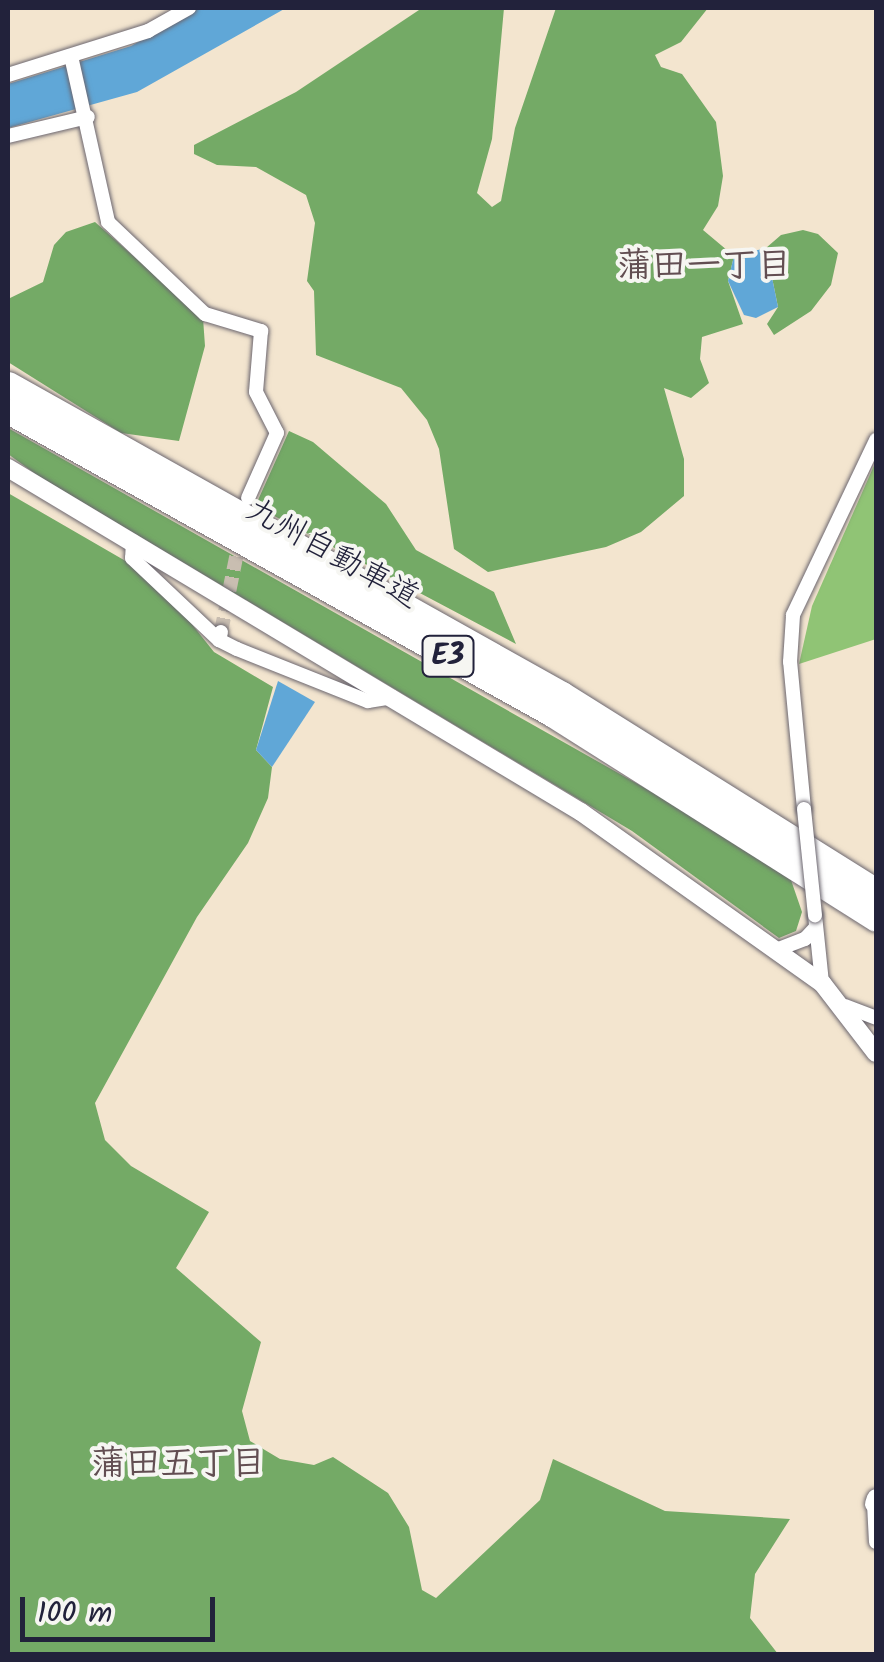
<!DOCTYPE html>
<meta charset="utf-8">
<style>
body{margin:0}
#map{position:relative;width:884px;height:1662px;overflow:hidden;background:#f3e5cf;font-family:Kalam,"Klee One",sans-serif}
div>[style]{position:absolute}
.green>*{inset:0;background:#90c475}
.forest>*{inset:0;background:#74aa66}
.water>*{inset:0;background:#60a7d7}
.minor-tunnel>*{height:14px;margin-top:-7px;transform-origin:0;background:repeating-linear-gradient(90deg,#c9beb1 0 14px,transparent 0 21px)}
.roads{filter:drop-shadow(0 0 2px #6b666f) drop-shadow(0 0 2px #6b666f)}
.minor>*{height:14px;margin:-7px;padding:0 7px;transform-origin:7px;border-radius:7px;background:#fff}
.tertiary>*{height:18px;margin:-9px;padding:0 9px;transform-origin:9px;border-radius:9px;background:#fff}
.motorway>*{height:25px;margin:-12.5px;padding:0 12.5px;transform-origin:12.5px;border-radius:12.5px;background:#fff}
.bridges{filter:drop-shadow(0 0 2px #6b666f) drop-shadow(0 0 2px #6b666f)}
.minor-bridge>*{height:14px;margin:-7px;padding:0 7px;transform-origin:7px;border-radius:7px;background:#fff}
span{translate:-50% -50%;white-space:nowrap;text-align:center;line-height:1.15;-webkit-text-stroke:8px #f6f6f2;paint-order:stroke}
.shield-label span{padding:2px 8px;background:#f6f6f2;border:2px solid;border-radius:8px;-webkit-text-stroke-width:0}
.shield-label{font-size:30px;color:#22223b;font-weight:700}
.street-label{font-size:32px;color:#22223b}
.neighbourhood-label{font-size:35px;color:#624e52;font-weight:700}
.frame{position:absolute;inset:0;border:10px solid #22223b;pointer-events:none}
.scale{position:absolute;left:20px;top:1597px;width:195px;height:45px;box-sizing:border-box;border:5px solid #22223b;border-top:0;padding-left:12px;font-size:30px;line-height:35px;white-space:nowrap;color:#22223b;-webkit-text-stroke:8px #f6f6f2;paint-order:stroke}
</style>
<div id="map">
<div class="green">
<div style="clip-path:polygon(876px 461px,876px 639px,799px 664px,812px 606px)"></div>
</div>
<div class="forest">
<div style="clip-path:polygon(422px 8px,504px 8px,492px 139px,477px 193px,492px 207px,501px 201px,515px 128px,556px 8px,708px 8px,681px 42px,655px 55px,661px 67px,682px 74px,716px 122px,723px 176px,718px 206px,703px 230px,734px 256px,728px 281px,743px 324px,702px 337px,700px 359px,709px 383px,691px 398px,664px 388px,684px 459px,684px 496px,641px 532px,606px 547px,488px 572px,454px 549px,439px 449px,427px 420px,401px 388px,316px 355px,314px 291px,307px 281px,315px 223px,306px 195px,256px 167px,217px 165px,194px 154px,194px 145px,296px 92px)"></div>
<div style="clip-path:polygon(95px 222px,203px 318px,205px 346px,179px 441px,121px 433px,8px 362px,8px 299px,43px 282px,54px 245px,66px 232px)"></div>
<div style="clip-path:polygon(803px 230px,818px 234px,838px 253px,831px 285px,811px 311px,774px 335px,767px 324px,778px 307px,766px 248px,781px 235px)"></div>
<div style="clip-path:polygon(8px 428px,689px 813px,791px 880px,802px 912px,796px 931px,779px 938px,632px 831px,37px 475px,8px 454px)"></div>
<div style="clip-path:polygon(289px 431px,313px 442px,386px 504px,416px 550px,494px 592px,516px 644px,261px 509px,258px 500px)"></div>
<div style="clip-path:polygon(8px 493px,155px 578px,214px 652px,273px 687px,256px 750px,272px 767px,268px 798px,248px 843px,197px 917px,95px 1103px,105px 1140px,131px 1166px,209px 1212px,176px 1268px,261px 1342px,242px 1411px,250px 1441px,280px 1459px,314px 1465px,333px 1457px,388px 1493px,409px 1527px,422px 1590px,436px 1598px,540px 1500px,553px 1459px,665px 1511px,790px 1519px,755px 1574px,750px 1618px,778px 1654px,8px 1654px)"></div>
</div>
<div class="water">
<div style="clip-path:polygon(200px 8px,286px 8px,137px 92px,8px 128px,8px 84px,131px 46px)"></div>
<div style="clip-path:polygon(766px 248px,778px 307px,756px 318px,744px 315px,728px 281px,734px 256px)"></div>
<div style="clip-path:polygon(278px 681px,315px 702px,272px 767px,256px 750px)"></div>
</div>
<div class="minor-tunnel">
<div style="left:221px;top:632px;width:96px;rotate:-78.6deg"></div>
</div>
<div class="roads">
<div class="minor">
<div style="left:71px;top:56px;width:170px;rotate:77.4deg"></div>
<div style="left:108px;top:222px;width:134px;rotate:43.5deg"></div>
<div style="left:205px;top:314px;width:59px;rotate:16.9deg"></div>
<div style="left:261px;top:331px;width:61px;rotate:94.7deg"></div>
<div style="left:256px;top:392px;width:46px;rotate:62.9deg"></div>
<div style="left:277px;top:433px;width:71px;rotate:114deg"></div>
<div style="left:8px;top:75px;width:147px;rotate:-17.4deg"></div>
<div style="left:148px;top:31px;width:47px;rotate:-29.3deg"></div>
<div style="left:8px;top:136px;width:82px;rotate:-13.4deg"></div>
<div style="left:133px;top:541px;width:17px;rotate:93deg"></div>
<div style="left:132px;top:558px;width:120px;rotate:43.3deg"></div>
<div style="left:221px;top:632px;width:8px;rotate:104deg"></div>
<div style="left:219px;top:640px;width:20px;rotate:27deg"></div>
<div style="left:237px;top:649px;width:141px;rotate:21.7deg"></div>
<div style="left:368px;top:701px;width:25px;rotate:-9deg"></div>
<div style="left:804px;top:809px;width:148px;rotate:-95.4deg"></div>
<div style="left:790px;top:662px;width:47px;rotate:-86.3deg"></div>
<div style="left:793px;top:615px;width:194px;rotate:-64.6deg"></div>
<div style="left:815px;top:915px;width:68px;rotate:84.1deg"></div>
<div style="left:776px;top:950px;width:31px;rotate:-21deg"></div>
<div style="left:805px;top:939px;width:16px;rotate:-47deg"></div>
<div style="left:845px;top:1006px;width:33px;rotate:21deg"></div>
<div style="left:874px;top:1504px;width:38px;rotate:87deg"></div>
</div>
<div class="tertiary">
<div style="left:8px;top:468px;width:668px;rotate:30.98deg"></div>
<div style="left:581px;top:812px;width:296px;rotate:35.4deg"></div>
<div style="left:822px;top:983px;width:88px;rotate:52.4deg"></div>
<div style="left:874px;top:1504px;width:6px;rotate:-72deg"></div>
</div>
<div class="motorway">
<div style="left:8px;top:384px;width:635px;rotate:29.23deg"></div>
<div style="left:562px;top:694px;width:371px;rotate:32.1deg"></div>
<div style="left:8px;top:411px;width:623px;rotate:29.12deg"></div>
<div style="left:552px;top:714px;width:383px;rotate:32.3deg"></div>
</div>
</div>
<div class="bridges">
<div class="minor-bridge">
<div style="left:804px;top:809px;width:107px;rotate:84.1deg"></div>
</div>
</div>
<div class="shield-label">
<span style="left:448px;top:656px">E3</span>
</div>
<div class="street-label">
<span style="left:332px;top:555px;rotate:29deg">九州自動車道</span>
</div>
<div class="neighbourhood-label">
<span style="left:704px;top:267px">蒲田一丁目</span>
<span style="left:178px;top:1465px">蒲田五丁目</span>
</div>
<div class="frame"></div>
<div class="scale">100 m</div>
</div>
